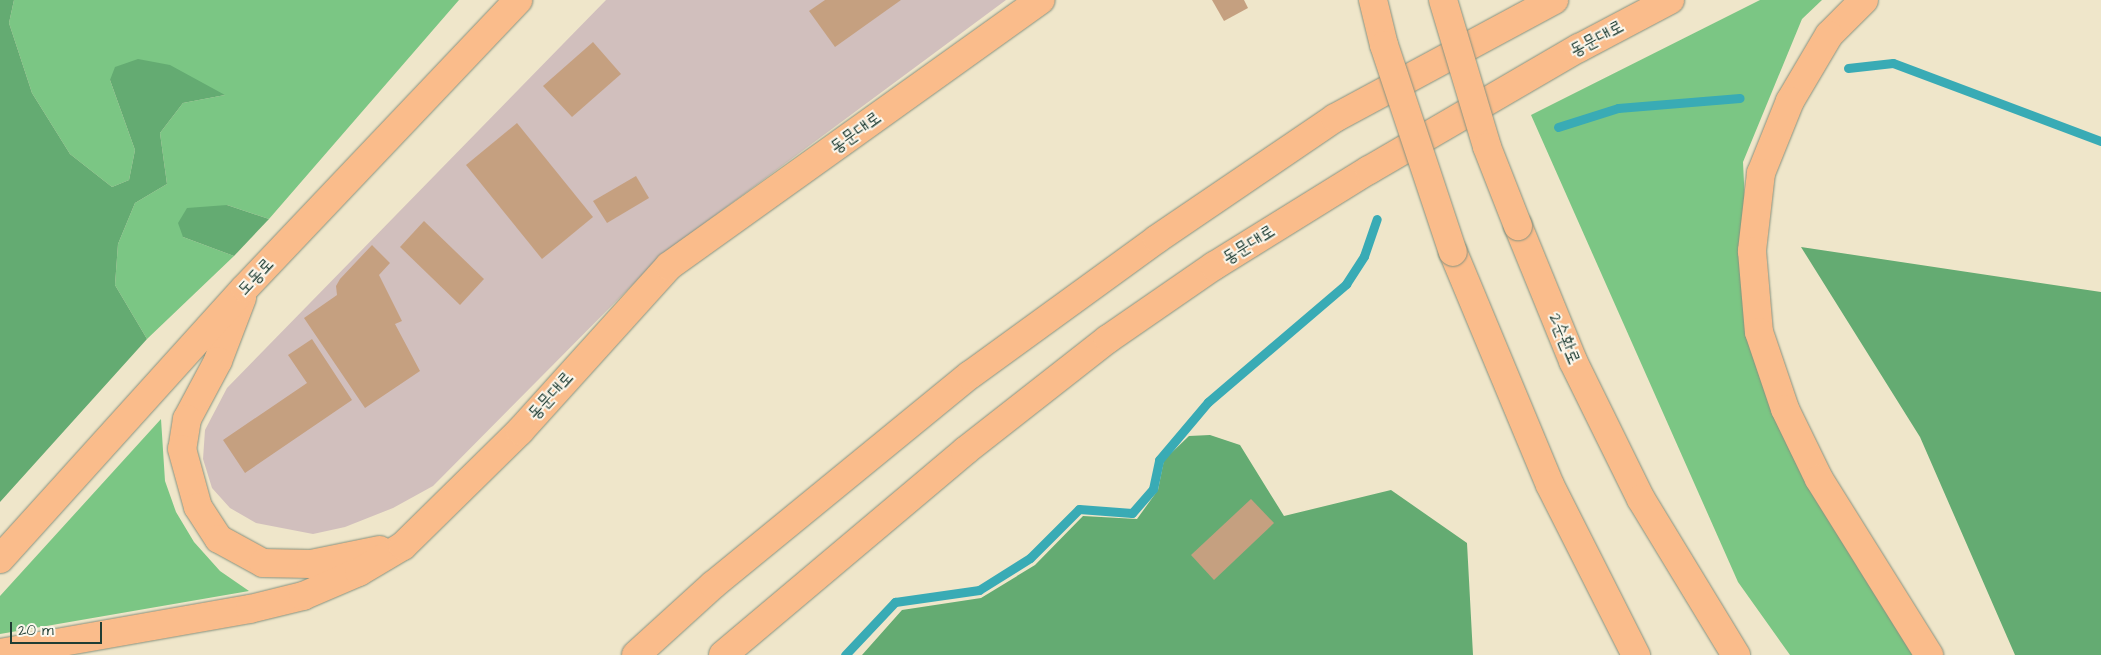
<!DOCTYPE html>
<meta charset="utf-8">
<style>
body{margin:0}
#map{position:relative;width:2101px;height:655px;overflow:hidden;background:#efe6ca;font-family:"Architects Daughter","Poor Story",sans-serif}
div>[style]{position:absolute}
.industrial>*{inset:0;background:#d1bfbd}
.green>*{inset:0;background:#7bc684}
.forest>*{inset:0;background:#64ab72}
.stream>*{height:9px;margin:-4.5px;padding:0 4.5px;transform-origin:4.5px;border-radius:4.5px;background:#39abb5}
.building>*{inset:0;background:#c5a080}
.roads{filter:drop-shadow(0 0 1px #87927f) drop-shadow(0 0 1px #87927f)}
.major>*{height:28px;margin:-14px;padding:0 14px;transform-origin:14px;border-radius:14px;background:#fabc8b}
.highway>*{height:28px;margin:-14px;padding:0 14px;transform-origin:14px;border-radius:14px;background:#fabc8b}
.bridges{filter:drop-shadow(0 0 1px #87927f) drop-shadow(0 0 1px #87927f)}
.highway-bridge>*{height:28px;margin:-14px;padding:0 14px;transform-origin:14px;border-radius:14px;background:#fabc8b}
span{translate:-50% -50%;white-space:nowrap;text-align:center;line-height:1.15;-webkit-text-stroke:4px #fbf7ec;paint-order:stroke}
.street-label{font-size:18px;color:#1f3d34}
.scale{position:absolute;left:10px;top:622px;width:92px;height:22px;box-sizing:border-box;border:2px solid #1f3d34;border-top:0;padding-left:6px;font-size:15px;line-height:18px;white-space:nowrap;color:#1f3d34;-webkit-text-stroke:4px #fbf7ec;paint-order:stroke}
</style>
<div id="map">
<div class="industrial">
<div style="clip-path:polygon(606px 0,1006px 0,663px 254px,433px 486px,393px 508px,345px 527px,313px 534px,256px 523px,230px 508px,212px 488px,203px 459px,205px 430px,227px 388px)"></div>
</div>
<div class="green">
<div style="clip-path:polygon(14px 0,459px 0,269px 219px,227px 205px,183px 237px,234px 256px,147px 339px,115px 285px,118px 244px,135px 203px,167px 184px,160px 133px,183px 103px,225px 95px,110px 80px,135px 150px,129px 180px,112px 187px,70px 154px,32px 93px,9px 23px)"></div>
<div style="clip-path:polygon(1760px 0,1822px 0,1802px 19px,1743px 162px,1751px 327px,1914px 655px,1790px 655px,1738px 582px,1531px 115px)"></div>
<div style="clip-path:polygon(161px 419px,165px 481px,176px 512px,194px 542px,220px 571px,249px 591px,0 634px,0 596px)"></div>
</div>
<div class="forest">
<div style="clip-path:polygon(0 0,14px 0,9px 23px,32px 93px,70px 154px,112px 187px,129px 180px,135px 150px,110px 80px,115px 67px,138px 59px,170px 65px,225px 95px,183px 103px,160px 133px,167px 184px,135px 203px,118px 244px,115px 285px,147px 339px,0 502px)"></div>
<div style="clip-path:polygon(227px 205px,269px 219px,234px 256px,183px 237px,178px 223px,187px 208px)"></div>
<div style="clip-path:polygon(1801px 247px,2101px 292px,2101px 655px,2015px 655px,1920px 437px)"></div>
<div style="clip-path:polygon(1210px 435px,1240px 445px,1284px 516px,1391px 490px,1467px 543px,1473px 655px,862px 655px,902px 610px,981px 598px,1035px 565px,1083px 516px,1137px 519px,1158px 490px,1164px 460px,1189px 436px)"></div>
</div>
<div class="stream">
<div style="left:1848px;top:68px;width:45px;rotate:-6.3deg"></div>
<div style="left:1893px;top:63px;width:222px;rotate:20.6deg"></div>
<div style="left:1558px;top:127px;width:63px;rotate:-17.6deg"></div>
<div style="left:1618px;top:108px;width:122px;rotate:-4.7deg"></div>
<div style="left:845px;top:655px;width:73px;rotate:-46.7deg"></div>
<div style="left:895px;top:602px;width:85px;rotate:-8.1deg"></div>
<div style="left:979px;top:590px;width:60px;rotate:-32.1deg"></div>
<div style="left:1030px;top:558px;width:69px;rotate:-45deg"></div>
<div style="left:1079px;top:509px;width:53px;rotate:4.3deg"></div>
<div style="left:1132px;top:513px;width:32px;rotate:-49deg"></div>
<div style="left:1153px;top:489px;width:30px;rotate:-78deg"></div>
<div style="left:1159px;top:460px;width:76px;rotate:-49.8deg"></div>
<div style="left:1208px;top:402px;width:182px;rotate:-40.5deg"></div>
<div style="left:1346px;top:284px;width:33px;rotate:-57deg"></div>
<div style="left:1364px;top:256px;width:39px;rotate:-71deg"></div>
</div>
<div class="building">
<div style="clip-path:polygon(825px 0,901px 0,835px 47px,809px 11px)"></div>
<div style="clip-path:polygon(1212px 0,1244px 0,1248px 8px,1224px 21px)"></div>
<div style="clip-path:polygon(593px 42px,621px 74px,572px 117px,543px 86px)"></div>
<div style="clip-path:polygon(517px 123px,593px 217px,542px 259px,466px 165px)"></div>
<div style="clip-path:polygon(636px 176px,649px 198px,607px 223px,593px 201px)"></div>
<div style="clip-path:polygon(424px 221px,484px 279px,460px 305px,400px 247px)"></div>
<div style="clip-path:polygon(372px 245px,390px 263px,379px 275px,402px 321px,395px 324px,420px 371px,365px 408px,304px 318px,337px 295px,336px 286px,340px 279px)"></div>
<div style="clip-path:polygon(312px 339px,352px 400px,245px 473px,223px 440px,307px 383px,288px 355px)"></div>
<div style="clip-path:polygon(1251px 499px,1274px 523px,1214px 580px,1191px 555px)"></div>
</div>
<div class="roads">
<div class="major">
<div style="left:242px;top:298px;width:67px;rotate:110.9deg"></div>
<div style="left:218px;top:361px;width:66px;rotate:118.1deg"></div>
<div style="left:187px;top:419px;width:30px;rotate:99deg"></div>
<div style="left:182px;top:449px;width:60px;rotate:74.6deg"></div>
<div style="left:198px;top:507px;width:38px;rotate:57deg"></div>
<div style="left:219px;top:539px;width:50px;rotate:28.6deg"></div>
<div style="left:263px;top:563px;width:48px;rotate:1.2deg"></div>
<div style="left:311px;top:564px;width:70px;rotate:-11.5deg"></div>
<div style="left:0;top:559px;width:365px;rotate:-47.9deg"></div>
<div style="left:245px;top:288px;width:397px;rotate:-46.5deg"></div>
<div style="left:0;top:653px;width:254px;rotate:-10deg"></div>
<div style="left:250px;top:609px;width:55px;rotate:-13.8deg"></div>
<div style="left:303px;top:596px;width:61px;rotate:-23.2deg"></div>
<div style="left:359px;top:572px;width:51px;rotate:-30.6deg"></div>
<div style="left:403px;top:546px;width:164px;rotate:-44.5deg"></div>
<div style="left:520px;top:431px;width:222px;rotate:-47.9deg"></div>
<div style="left:669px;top:266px;width:457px;rotate:-35.6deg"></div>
<div style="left:636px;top:655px;width:104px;rotate:-42.3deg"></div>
<div style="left:713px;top:585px;width:332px;rotate:-39.3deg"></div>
<div style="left:970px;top:375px;width:231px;rotate:-36deg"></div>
<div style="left:1157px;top:239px;width:215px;rotate:-34.2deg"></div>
<div style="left:1335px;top:118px;width:249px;rotate:-28.3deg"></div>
<div style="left:723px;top:655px;width:317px;rotate:-40.1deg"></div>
<div style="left:965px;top:451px;width:182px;rotate:-38.1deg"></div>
<div style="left:1108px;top:339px;width:129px;rotate:-34.6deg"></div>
<div style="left:1214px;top:266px;width:182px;rotate:-31.8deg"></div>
<div style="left:1369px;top:170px;width:243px;rotate:-30.2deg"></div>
<div style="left:1579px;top:48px;width:103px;rotate:-27.8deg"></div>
</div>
<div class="highway">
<div style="left:1864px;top:0;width:49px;rotate:135deg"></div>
<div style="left:1829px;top:35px;width:77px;rotate:120.6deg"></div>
<div style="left:1790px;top:101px;width:78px;rotate:111.9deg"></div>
<div style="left:1761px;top:173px;width:79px;rotate:96.6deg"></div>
<div style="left:1752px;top:251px;width:81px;rotate:85.1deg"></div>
<div style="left:1759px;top:332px;width:81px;rotate:71.3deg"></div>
<div style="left:1785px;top:409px;width:78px;rotate:64.1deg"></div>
<div style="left:1819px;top:479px;width:208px;rotate:58deg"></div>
<div style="left:1518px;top:226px;width:146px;rotate:67.8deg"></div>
<div style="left:1573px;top:361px;width:154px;rotate:63.8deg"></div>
<div style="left:1641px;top:499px;width:183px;rotate:58.7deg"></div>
<div style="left:1453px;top:252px;width:252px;rotate:67.4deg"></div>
<div style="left:1550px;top:485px;width:191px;rotate:63.2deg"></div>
</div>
</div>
<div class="bridges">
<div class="highway-bridge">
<div style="left:1373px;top:0;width:46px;rotate:76.3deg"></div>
<div style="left:1384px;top:45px;width:218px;rotate:71.6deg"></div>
<div style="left:1443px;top:0;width:153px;rotate:73.3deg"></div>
<div style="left:1487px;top:147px;width:85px;rotate:68.6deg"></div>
</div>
</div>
<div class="street-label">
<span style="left:1597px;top:39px;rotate:-28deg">동문대로</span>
<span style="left:856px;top:133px;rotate:-36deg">동문대로</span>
<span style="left:1249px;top:245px;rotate:-32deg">동문대로</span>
<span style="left:256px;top:277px;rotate:-47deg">도동로</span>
<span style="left:1564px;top:339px;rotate:67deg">2순환로</span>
<span style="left:551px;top:396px;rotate:-48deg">동문대로</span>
</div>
<div class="scale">20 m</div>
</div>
